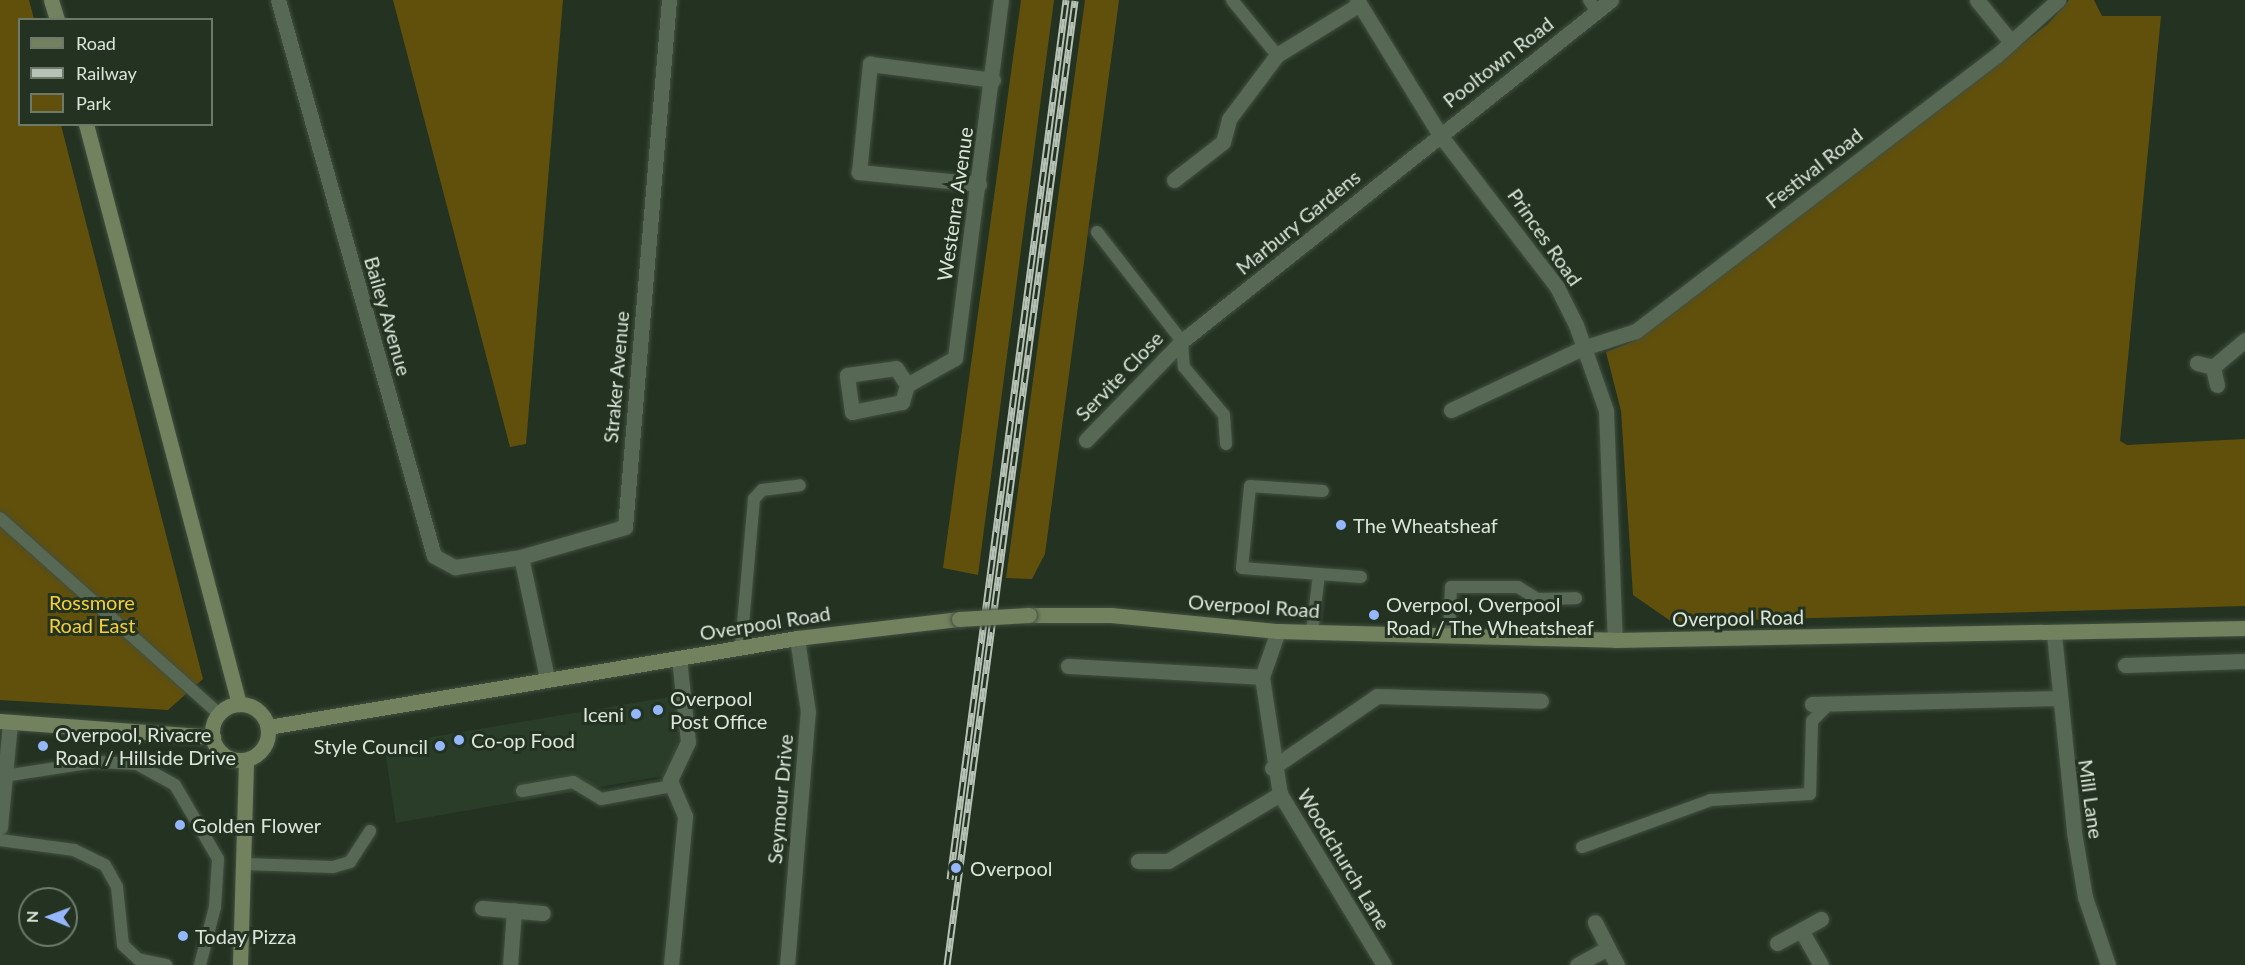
<!DOCTYPE html>
<style>
body{margin:0}
#map{position:relative;width:2245px;height:965px;overflow:hidden;background:#233221;font-family:Lato,sans-serif}
div>[style]{position:absolute}
.built>*{inset:0;background:#2a3d28}
.green>*{inset:0;background:#61500b}
.roads{filter:drop-shadow(0 0 2px #424f40) drop-shadow(0 0 2px #424f40)}
.service>*{height:12px;margin:-6px;padding:0 6px;transform-origin:6px;border-radius:6px;background:#576855}
.minor>*{height:15px;margin:-7.5px;padding:0 7.5px;transform-origin:7.5px;border-radius:7.5px;background:#576855}
.secondary>*{height:15px;margin:-7.5px;padding:0 7.5px;transform-origin:7.5px;border-radius:7.5px;background:#72825e}
.secondary>.ring{margin:-7.5px;padding:0;box-sizing:content-box;background:none;border:15px solid #72825e;border-radius:50%}
.rail>*{height:7px;margin-top:-3.5px;transform-origin:0;background:repeating-linear-gradient(90deg,#233221 0 14px,#b7c2b6 0 28px);box-sizing:border-box;border-block:2px solid #b7c2b6}
.bridges{filter:drop-shadow(0 0 2px #424f40) drop-shadow(0 0 2px #424f40)}
.secondary-bridge>*{height:15px;margin:-7.5px;padding:0 7.5px;transform-origin:7.5px;border-radius:7.5px;background:#72825e}
.dots>*{width:16px;height:16px;translate:-50% -50%;box-sizing:border-box;border:3px solid #233221;border-radius:50%}
span{translate:-50% -50%;white-space:nowrap;text-align:center;line-height:1.15;-webkit-text-stroke:6px #233221;paint-order:stroke}
.street-label{font-size:20px;color:#dbe5da}
.poi-label{font-size:20px;color:#dbe5da}
.left{translate:0 -50%;text-align:left}
.right{translate:-100% -50%;text-align:right}
.park-label{font-size:20px;color:#f4ce3b}
.legend{position:absolute;left:18px;top:18px;width:195px;height:108px;box-sizing:border-box;background:#233221;border:2px solid #6d7a6b;margin:0;padding:8px 10px;list-style:none;font-size:18px;color:#dbe5da}
.legend li{display:flex;align-items:center;gap:12px;height:30px}
.legend b{width:30px;border:2px solid #6d7a6b}
.north{position:absolute;left:18px;top:887px;width:60px;height:60px;box-sizing:border-box;background:#233221;border:2px solid #6d7a6b;border-radius:50%;rotate:271deg;font-size:16px;font-weight:700;line-height:24px;text-align:center;color:#dbe5da}
.north::after{content:'';display:block;margin:auto;width:21px;height:27px;background:#94b7fd;clip-path:polygon(50% 0,100% 100%,50% 72%,0 100%)}
</style>
<div id="map">
<div class="built">
<div style="clip-path:polygon(675px 696px,678px 747px,663px 776px,396px 823px,384px 745px)"></div>
</div>
<div class="green">
<div style="clip-path:polygon(0 0,29px 0,34px 19px,20px 20px,20px 124px,61px 125px,203px 679px,168px 710px,0 700px)"></div>
<div style="clip-path:polygon(393px 0,563px 0,526px 444px,510px 447px)"></div>
<div style="clip-path:polygon(1021px 0,1054px 0,978px 575px,943px 568px)"></div>
<div style="clip-path:polygon(1085px 0,1119px 0,1045px 554px,1032px 579px,1006px 578px)"></div>
<div style="clip-path:polygon(2069px 0,2094px 0,2102px 16px,2161px 16px,2120px 441px,2127px 445px,2245px 439px,2245px 606px,1672px 622px,1633px 595px,1621px 411px,1606px 352px,1634px 341px,2048px 24px)"></div>
</div>
<div class="roads">
<div class="service">
<div style="left:1232px;top:0;width:71px;rotate:50.7deg"></div>
<div style="left:1589px;top:0;width:14px;rotate:54deg"></div>
<div style="left:1097px;top:232px;width:138px;rotate:52.1deg"></div>
<div style="left:1182px;top:341px;width:26px;rotate:86deg"></div>
<div style="left:1184px;top:367px;width:62px;rotate:50.2deg"></div>
<div style="left:1224px;top:415px;width:29px;rotate:86deg"></div>
<div style="left:0;top:518px;width:294px;rotate:41.8deg"></div>
<div style="left:1319px;top:574px;width:77px;rotate:-175.5deg"></div>
<div style="left:1242px;top:568px;width:82px;rotate:-84.4deg"></div>
<div style="left:1250px;top:486px;width:73px;rotate:3.9deg"></div>
<div style="left:1312px;top:632px;width:58px;rotate:-83.1deg"></div>
<div style="left:1319px;top:574px;width:42px;rotate:4.1deg"></div>
<div style="left:1449px;top:636px;width:49px;rotate:-87.7deg"></div>
<div style="left:1451px;top:587px;width:67px"></div>
<div style="left:1518px;top:587px;width:22px;rotate:32deg"></div>
<div style="left:1537px;top:599px;width:39px;rotate:-1deg"></div>
<div style="left:741px;top:647px;width:149px;rotate:-85deg"></div>
<div style="left:754px;top:499px;width:12px;rotate:-48deg"></div>
<div style="left:762px;top:490px;width:38px;rotate:-7deg"></div>
<div style="left:4px;top:776px;width:93px;rotate:-8.7deg"></div>
<div style="left:96px;top:762px;width:41px;rotate:2.8deg"></div>
<div style="left:137px;top:764px;width:43px;rotate:28.9deg"></div>
<div style="left:175px;top:785px;width:86px;rotate:59.8deg"></div>
<div style="left:218px;top:859px;width:48px;rotate:93.6deg"></div>
<div style="left:215px;top:907px;width:60px;rotate:104.5deg"></div>
<div style="left:522px;top:791px;width:52px;rotate:-10deg"></div>
<div style="left:573px;top:782px;width:33px;rotate:31deg"></div>
<div style="left:601px;top:799px;width:72px;rotate:-10.4deg"></div>
<div style="left:0;top:840px;width:75px;rotate:7.7deg"></div>
<div style="left:74px;top:850px;width:34px;rotate:26deg"></div>
<div style="left:105px;top:865px;width:25px;rotate:61deg"></div>
<div style="left:117px;top:887px;width:58px;rotate:84.1deg"></div>
<div style="left:123px;top:945px;width:21px;rotate:43deg"></div>
<div style="left:138px;top:959px;width:29px;rotate:12deg"></div>
<div style="left:1582px;top:847px;width:137px;rotate:-20deg"></div>
<div style="left:1711px;top:800px;width:99px;rotate:-3.5deg"></div>
<div style="left:1810px;top:794px;width:73px;rotate:-88.4deg"></div>
<div style="left:1812px;top:721px;width:24px;rotate:-45deg"></div>
<div style="left:244px;top:864px;width:89px;rotate:1.9deg"></div>
<div style="left:333px;top:867px;width:18px;rotate:-16deg"></div>
<div style="left:350px;top:862px;width:37px;rotate:-57deg"></div>
</div>
<div class="minor">
<div style="left:278px;top:0;width:577px;rotate:74.33deg"></div>
<div style="left:434px;top:556px;width:24px;rotate:28deg"></div>
<div style="left:455px;top:567px;width:67px;rotate:-8.6deg"></div>
<div style="left:1357px;top:0;width:158px;rotate:58.4deg"></div>
<div style="left:1440px;top:135px;width:192px;rotate:52.4deg"></div>
<div style="left:1557px;top:287px;width:42px;rotate:63.4deg"></div>
<div style="left:1576px;top:325px;width:90px;rotate:70.6deg"></div>
<div style="left:1606px;top:410px;width:230px;rotate:87.8deg"></div>
<div style="left:1977px;top:0;width:54px;rotate:51deg"></div>
<div style="left:1174px;top:180px;width:62px;rotate:-37.8deg"></div>
<div style="left:1223px;top:142px;width:24px;rotate:-75deg"></div>
<div style="left:1229px;top:119px;width:80px;rotate:-53.1deg"></div>
<div style="left:1277px;top:55px;width:97px;rotate:-31.6deg"></div>
<div style="left:979px;top:184px;width:121px;rotate:-174.3deg"></div>
<div style="left:859px;top:172px;width:109px;rotate:-84.2deg"></div>
<div style="left:870px;top:64px;width:124px;rotate:7.4deg"></div>
<div style="left:2197px;top:363px;width:16px;rotate:14deg"></div>
<div style="left:896px;top:368px;width:20px;rotate:57deg"></div>
<div style="left:907px;top:385px;width:18px;rotate:106deg"></div>
<div style="left:902px;top:402px;width:51px;rotate:168.7deg"></div>
<div style="left:852px;top:412px;width:37px;rotate:-98deg"></div>
<div style="left:847px;top:375px;width:49px;rotate:-8.1deg"></div>
<div style="left:907px;top:385px;width:55px;rotate:-29.4deg"></div>
<div style="left:955px;top:358px;width:361px;rotate:-82.7deg"></div>
<div style="left:2217px;top:385px;width:18px;rotate:-103deg"></div>
<div style="left:2213px;top:367px;width:42px;rotate:-40.2deg"></div>
<div style="left:1451px;top:410px;width:146px;rotate:-25.2deg"></div>
<div style="left:1583px;top:348px;width:56px;rotate:-17.8deg"></div>
<div style="left:1636px;top:331px;width:453px;rotate:-37.4deg"></div>
<div style="left:1996px;top:56px;width:84px;rotate:-42.1deg"></div>
<div style="left:1086px;top:440px;width:138px;rotate:-45.9deg"></div>
<div style="left:1182px;top:341px;width:548px;rotate:-38.48deg"></div>
<div style="left:1278px;top:631px;width:49px;rotate:109.2deg"></div>
<div style="left:1262px;top:677px;width:118px;rotate:81.3deg"></div>
<div style="left:1280px;top:794px;width:200px;rotate:58.7deg"></div>
<div style="left:2054px;top:634px;width:199px;rotate:84.2deg"></div>
<div style="left:2074px;top:832px;width:66px;rotate:80.4deg"></div>
<div style="left:2085px;top:897px;width:72px;rotate:71.3deg"></div>
<div style="left:2125px;top:665px;width:120px;rotate:-1.9deg"></div>
<div style="left:1068px;top:666px;width:194px;rotate:3.2deg"></div>
<div style="left:547px;top:678px;width:124px;rotate:-102.1deg"></div>
<div style="left:521px;top:557px;width:108px;rotate:-16.1deg"></div>
<div style="left:625px;top:527px;width:529px;rotate:-85.23deg"></div>
<div style="left:1812px;top:704px;width:247px;rotate:-1.4deg"></div>
<div style="left:1272px;top:768px;width:127px;rotate:-34.4deg"></div>
<div style="left:1377px;top:696px;width:164px;rotate:1.7deg"></div>
<div style="left:0;top:827px;width:104px;rotate:-84.5deg"></div>
<div style="left:1138px;top:861px;width:30px"></div>
<div style="left:1168px;top:861px;width:131px;rotate:-30.9deg"></div>
<div style="left:482px;top:908px;width:61px;rotate:4.7deg"></div>
<div style="left:1801px;top:930px;width:40px;rotate:60.3deg"></div>
<div style="left:1777px;top:943px;width:50px;rotate:-28.6deg"></div>
<div style="left:1608px;top:948px;width:19px;rotate:62deg"></div>
<div style="left:510px;top:965px;width:55px;rotate:-85.8deg"></div>
<div style="left:671px;top:965px;width:150px;rotate:-84.6deg"></div>
<div style="left:685px;top:816px;width:39px;rotate:-113deg"></div>
<div style="left:670px;top:780px;width:42px;rotate:-64.7deg"></div>
<div style="left:688px;top:742px;width:84px;rotate:-96.1deg"></div>
<div style="left:787px;top:965px;width:254px;rotate:-85.3deg"></div>
<div style="left:808px;top:712px;width:75px;rotate:-98.5deg"></div>
<div style="left:1577px;top:965px;width:35px;rotate:-29deg"></div>
<div style="left:1608px;top:948px;width:29px;rotate:-117deg"></div>
</div>
<div class="secondary">
<div style="left:51px;top:0;width:21px;rotate:73deg"></div>
<div style="left:86px;top:124px;width:600px;rotate:75.22deg"></div>
<div style="left:1029px;top:615px;width:82px"></div>
<div style="left:1111px;top:615px;width:168px;rotate:5.5deg"></div>
<div style="left:1278px;top:631px;width:337px;rotate:1.5deg"></div>
<div style="left:1615px;top:640px;width:630px;rotate:-1.09deg"></div>
<div class="ring" style="left:212px;top:704px;width:41px;height:41px"></div>
<div style="left:0;top:721px;width:214px;rotate:4.3deg"></div>
<div style="left:268px;top:727px;width:536px;rotate:-9.55deg"></div>
<div style="left:797px;top:638px;width:163px;rotate:-6.7deg"></div>
<div style="left:240px;top:965px;width:205px;rotate:-88.3deg"></div>
</div>
</div>
<div class="rail">
<div style="left:950px;top:879px;width:887px;rotate:-82.48deg"></div>
<div style="left:947px;top:965px;width:973px;rotate:-82.44deg"></div>
</div>
<div class="bridges">
<div class="secondary-bridge">
<div style="left:959px;top:619px;width:70px;rotate:-3.3deg"></div>
</div>
</div>
<div class="dots">
<div style="left:1341px;top:525px;background:#94b7fd"></div>
<div style="left:1374px;top:615px;background:#94b7fd"></div>
<div style="left:658px;top:710px;background:#94b7fd"></div>
<div style="left:636px;top:714px;background:#94b7fd"></div>
<div style="left:459px;top:740px;background:#94b7fd"></div>
<div style="left:43px;top:746px;background:#94b7fd"></div>
<div style="left:440px;top:746px;background:#94b7fd"></div>
<div style="left:180px;top:825px;background:#94b7fd"></div>
<div style="left:956px;top:868px;background:#94b7fd"></div>
<div style="left:183px;top:936px;background:#94b7fd"></div>
</div>
<div class="street-label">
<span style="left:1498px;top:62px;rotate:-38deg">Pooltown Road</span>
<span style="left:1814px;top:168px;rotate:-38deg">Festival Road</span>
<span style="left:955px;top:204px;rotate:-82deg">Westenra Avenue</span>
<span style="left:1298px;top:222px;rotate:-39deg">Marbury Gardens</span>
<span style="left:1545px;top:237px;rotate:55deg">Princes Road</span>
<span style="left:388px;top:316px;rotate:74deg">Bailey Avenue</span>
<span style="left:1119px;top:376px;rotate:-46deg">Servite Close</span>
<span style="left:616px;top:377px;rotate:-85deg">Straker Avenue</span>
<span style="left:1254px;top:606px;rotate:4deg">Overpool Road</span>
<span style="left:1738px;top:618px;rotate:-1deg">Overpool Road</span>
<span style="left:765px;top:623px;rotate:-9deg">Overpool Road</span>
<span style="left:780px;top:799px;rotate:-85deg">Seymour Drive</span>
<span style="left:2091px;top:799px;rotate:82deg">Mill Lane</span>
<span style="left:1344px;top:859px;rotate:59deg">Woodchurch Lane</span>
</div>
<div class="poi-label">
<span class="left" style="left:1353px;top:525px">The Wheatsheaf</span>
<span class="left" style="left:1386px;top:616px">Overpool, Overpool<br>Road / The Wheatsheaf</span>
<span class="left" style="left:670px;top:710px">Overpool<br>Post Office</span>
<span class="right" style="left:624px;top:714px">Iceni</span>
<span class="left" style="left:55px;top:746px">Overpool, Rivacre<br>Road / Hillside Drive</span>
<span class="left" style="left:471px;top:740px">Co-op Food</span>
<span class="right" style="left:428px;top:746px">Style Council</span>
<span class="left" style="left:192px;top:825px">Golden Flower</span>
<span class="left" style="left:970px;top:868px">Overpool</span>
<span class="left" style="left:195px;top:936px">Today Pizza</span>
</div>
<div class="park-label">
<span style="left:92px;top:614px">Rossmore<br>Road East</span>
</div>
<ul class="legend">
<li><b style="height:8px;background:#72825e"></b>Road</li>
<li><b style="height:8px;background:#b7c2b6"></b>Railway</li>
<li><b style="height:16px;background:#61500b"></b>Park</li>
</ul>
<div class="north">N</div>
</div>
